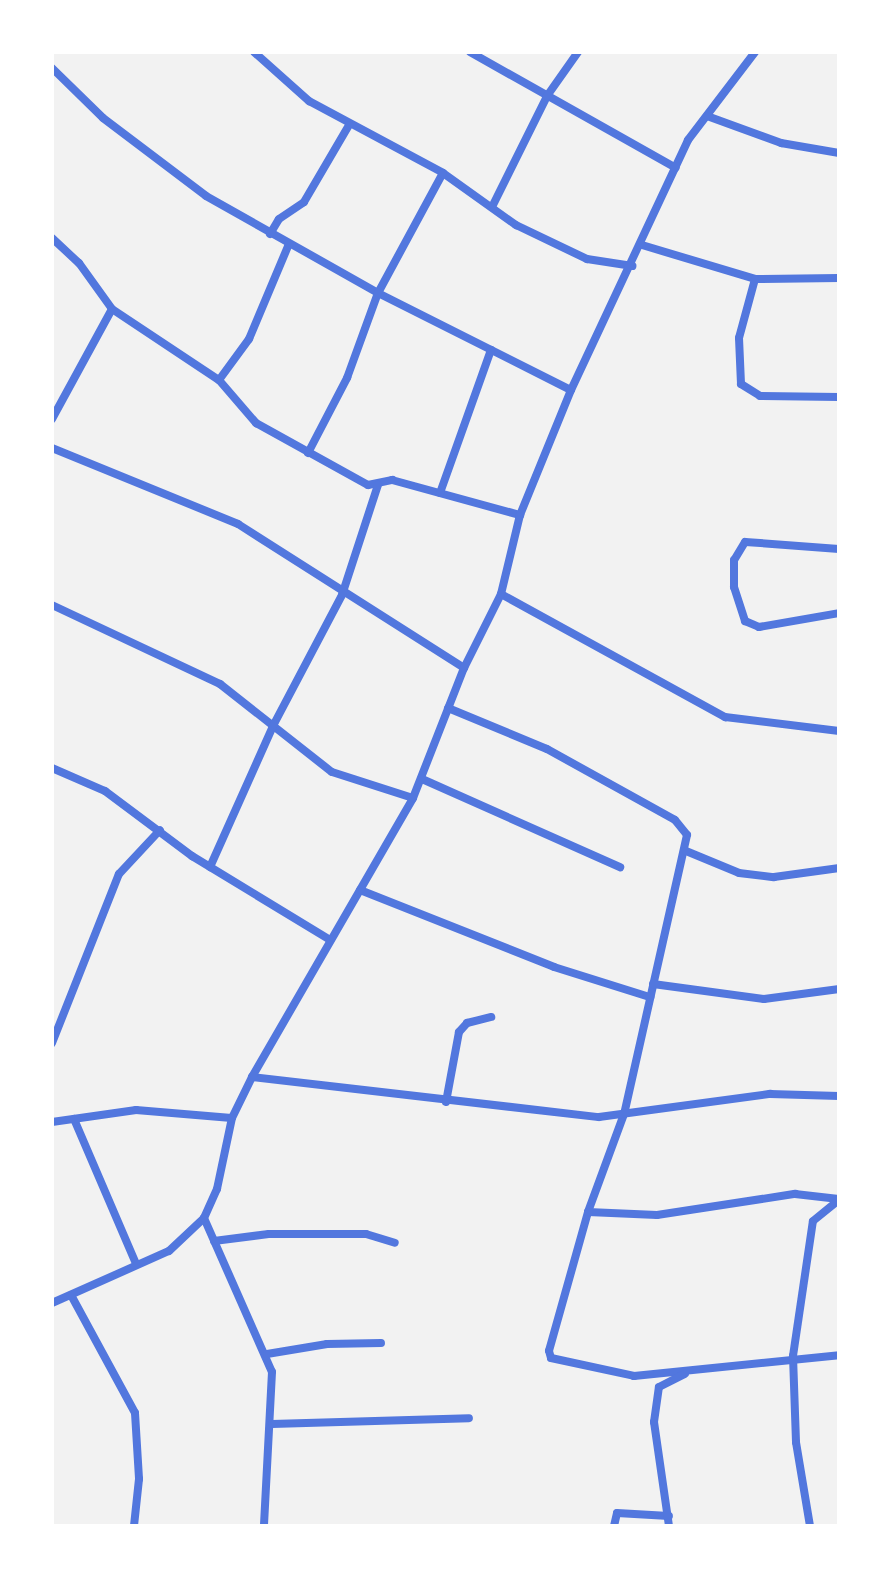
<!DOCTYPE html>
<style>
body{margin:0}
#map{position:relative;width:891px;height:1578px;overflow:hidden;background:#f2f2f2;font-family:"Work Sans",sans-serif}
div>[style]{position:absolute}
.minor>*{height:8px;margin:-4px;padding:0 4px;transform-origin:4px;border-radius:4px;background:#5277de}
span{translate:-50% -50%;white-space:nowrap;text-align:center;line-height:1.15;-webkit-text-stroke:6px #fff;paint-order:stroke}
.frame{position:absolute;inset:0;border:54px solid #fff;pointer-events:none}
</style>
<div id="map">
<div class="minor">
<div style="left:254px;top:52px;width:74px;rotate:41.7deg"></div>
<div style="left:309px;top:101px;width:152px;rotate:28.2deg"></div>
<div style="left:443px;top:173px;width:90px;rotate:35.5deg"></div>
<div style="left:516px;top:225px;width:79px;rotate:25.6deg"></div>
<div style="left:587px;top:259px;width:46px;rotate:8.8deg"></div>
<div style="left:470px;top:52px;width:236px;rotate:29.4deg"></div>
<div style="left:52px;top:68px;width:71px;rotate:44.4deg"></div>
<div style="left:103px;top:118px;width:129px;rotate:37.1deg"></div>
<div style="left:206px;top:196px;width:197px;rotate:29.4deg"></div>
<div style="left:378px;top:293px;width:216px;rotate:26.7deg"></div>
<div style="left:707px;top:116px;width:79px;rotate:20deg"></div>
<div style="left:781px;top:143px;width:59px;rotate:9.8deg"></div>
<div style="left:493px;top:205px;width:122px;rotate:-63.6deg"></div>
<div style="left:547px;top:96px;width:54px;rotate:-54.8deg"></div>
<div style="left:270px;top:234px;width:17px;rotate:-59deg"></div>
<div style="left:279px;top:219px;width:30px;rotate:-34deg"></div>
<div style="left:304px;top:202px;width:89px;rotate:-59.7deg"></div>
<div style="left:52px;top:238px;width:37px;rotate:43deg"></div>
<div style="left:79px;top:263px;width:57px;rotate:54.3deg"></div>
<div style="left:112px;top:309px;width:128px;rotate:33.6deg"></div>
<div style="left:219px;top:380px;width:57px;rotate:49.3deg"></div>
<div style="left:256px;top:423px;width:128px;rotate:29deg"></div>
<div style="left:368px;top:485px;width:25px;rotate:-12deg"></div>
<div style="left:392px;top:480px;width:133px;rotate:15.3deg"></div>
<div style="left:642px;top:245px;width:118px;rotate:16.7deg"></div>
<div style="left:755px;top:279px;width:84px;rotate:-0.7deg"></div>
<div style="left:755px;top:279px;width:61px;rotate:105.2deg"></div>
<div style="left:739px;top:338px;width:46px;rotate:87.5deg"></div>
<div style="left:741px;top:384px;width:22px;rotate:32deg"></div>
<div style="left:760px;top:396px;width:79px;rotate:0.7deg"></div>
<div style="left:219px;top:380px;width:51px;rotate:-53.8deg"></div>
<div style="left:249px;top:339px;width:103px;rotate:-67.2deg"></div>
<div style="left:52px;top:419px;width:125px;rotate:-61.4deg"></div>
<div style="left:52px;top:448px;width:201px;rotate:22.2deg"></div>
<div style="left:238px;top:524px;width:268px;rotate:32.5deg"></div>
<div style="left:308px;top:453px;width:85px;rotate:-62.5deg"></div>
<div style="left:347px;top:378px;width:90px;rotate:-70deg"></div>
<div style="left:378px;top:293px;width:136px;rotate:-61.6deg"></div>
<div style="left:440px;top:493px;width:152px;rotate:-70.4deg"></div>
<div style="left:839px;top:549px;width:94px;rotate:-175.7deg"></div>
<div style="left:745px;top:542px;width:21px;rotate:121deg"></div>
<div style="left:734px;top:560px;width:27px;rotate:90deg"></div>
<div style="left:734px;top:587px;width:36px;rotate:72deg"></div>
<div style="left:745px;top:621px;width:15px;rotate:23deg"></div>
<div style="left:759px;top:627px;width:81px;rotate:-9.9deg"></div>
<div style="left:501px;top:594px;width:256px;rotate:28.8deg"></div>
<div style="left:725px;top:717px;width:115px;rotate:7deg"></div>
<div style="left:52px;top:605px;width:186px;rotate:25.2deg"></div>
<div style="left:220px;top:684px;width:142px;rotate:38.2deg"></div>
<div style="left:332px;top:772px;width:85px;rotate:17.8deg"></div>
<div style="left:448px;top:708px;width:107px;rotate:22.5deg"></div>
<div style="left:547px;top:749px;width:146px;rotate:29deg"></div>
<div style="left:675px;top:820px;width:19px;rotate:51deg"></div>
<div style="left:687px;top:835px;width:286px;rotate:102.7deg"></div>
<div style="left:624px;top:1114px;width:104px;rotate:110.2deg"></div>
<div style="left:588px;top:1212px;width:144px;rotate:105.7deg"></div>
<div style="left:549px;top:1351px;width:7px;rotate:74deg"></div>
<div style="left:551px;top:1358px;width:85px;rotate:12.2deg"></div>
<div style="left:634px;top:1376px;width:206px;rotate:-5.8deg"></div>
<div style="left:52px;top:768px;width:58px;rotate:23.5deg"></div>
<div style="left:105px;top:791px;width:109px;rotate:36.8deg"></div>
<div style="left:192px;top:856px;width:162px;rotate:31.3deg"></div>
<div style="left:422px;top:779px;width:217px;rotate:24deg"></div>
<div style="left:686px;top:851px;width:57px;rotate:22.5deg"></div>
<div style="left:739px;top:873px;width:35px;rotate:7deg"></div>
<div style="left:774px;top:877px;width:66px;rotate:-7.9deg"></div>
<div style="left:210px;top:867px;width:157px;rotate:-65.9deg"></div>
<div style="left:274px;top:724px;width:146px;rotate:-62.2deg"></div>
<div style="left:342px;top:595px;width:116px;rotate:-71.9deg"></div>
<div style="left:360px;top:890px;width:209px;rotate:21.6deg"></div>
<div style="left:554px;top:967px;width:101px;rotate:17.4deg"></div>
<div style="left:653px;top:984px;width:112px;rotate:7.7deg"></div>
<div style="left:764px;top:999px;width:76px;rotate:-7.6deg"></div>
<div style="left:52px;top:1043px;width:182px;rotate:-68.4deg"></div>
<div style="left:119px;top:874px;width:60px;rotate:-47deg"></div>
<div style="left:252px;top:1077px;width:349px;rotate:6.6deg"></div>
<div style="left:599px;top:1117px;width:173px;rotate:-7.7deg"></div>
<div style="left:770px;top:1094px;width:69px;rotate:1.7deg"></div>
<div style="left:446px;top:1102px;width:71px;rotate:-79.5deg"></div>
<div style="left:459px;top:1032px;width:12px;rotate:-48deg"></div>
<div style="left:467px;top:1023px;width:25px;rotate:-14deg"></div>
<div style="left:74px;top:1119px;width:158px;rotate:66.8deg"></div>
<div style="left:52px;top:1122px;width:85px;rotate:-8.1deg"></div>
<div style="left:136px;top:1110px;width:96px;rotate:4.8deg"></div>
<div style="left:588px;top:1212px;width:69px;rotate:2.5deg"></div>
<div style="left:657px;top:1215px;width:140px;rotate:-8.7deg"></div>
<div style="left:795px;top:1194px;width:44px;rotate:6.5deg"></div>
<div style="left:204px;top:1218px;width:168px;rotate:66.2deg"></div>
<div style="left:272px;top:1372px;width:154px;rotate:93deg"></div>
<div style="left:214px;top:1241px;width:55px;rotate:-7.3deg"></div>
<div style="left:269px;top:1234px;width:97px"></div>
<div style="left:366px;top:1234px;width:30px;rotate:17deg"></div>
<div style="left:71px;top:1295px;width:134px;rotate:61.5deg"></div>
<div style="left:135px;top:1413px;width:66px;rotate:86.5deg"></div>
<div style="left:139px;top:1479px;width:47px;rotate:96.1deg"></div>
<div style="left:52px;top:1303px;width:128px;rotate:-24deg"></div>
<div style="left:169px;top:1251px;width:48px;rotate:-43.3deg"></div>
<div style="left:204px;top:1218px;width:32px;rotate:-66deg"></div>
<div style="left:217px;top:1189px;width:73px;rotate:-78.1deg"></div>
<div style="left:232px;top:1118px;width:46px;rotate:-64deg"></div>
<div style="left:252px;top:1077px;width:322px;rotate:-60deg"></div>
<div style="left:413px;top:798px;width:140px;rotate:-68.6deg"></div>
<div style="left:464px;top:668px;width:83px;rotate:-63.4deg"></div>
<div style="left:501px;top:594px;width:81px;rotate:-76.5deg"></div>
<div style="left:520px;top:515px;width:135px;rotate:-67.8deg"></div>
<div style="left:571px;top:390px;width:276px;rotate:-64.9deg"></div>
<div style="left:688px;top:140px;width:111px;rotate:-52.7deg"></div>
<div style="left:267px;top:1354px;width:61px;rotate:-9.5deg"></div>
<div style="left:327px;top:1344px;width:54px;rotate:-1.1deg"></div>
<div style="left:272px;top:1424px;width:197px;rotate:-1.7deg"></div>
<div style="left:614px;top:1526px;width:13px;rotate:-77deg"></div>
<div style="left:617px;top:1513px;width:52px;rotate:3.3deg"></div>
<div style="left:669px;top:1526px;width:105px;rotate:-98.2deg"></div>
<div style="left:654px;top:1422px;width:35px;rotate:-82deg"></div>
<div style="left:659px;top:1387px;width:29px;rotate:-27deg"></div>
<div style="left:810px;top:1526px;width:85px;rotate:-99.5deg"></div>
<div style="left:796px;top:1442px;width:86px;rotate:-92deg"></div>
<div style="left:793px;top:1356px;width:136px;rotate:-81.6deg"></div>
<div style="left:813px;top:1221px;width:33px;rotate:-39deg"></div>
</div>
<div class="frame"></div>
</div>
